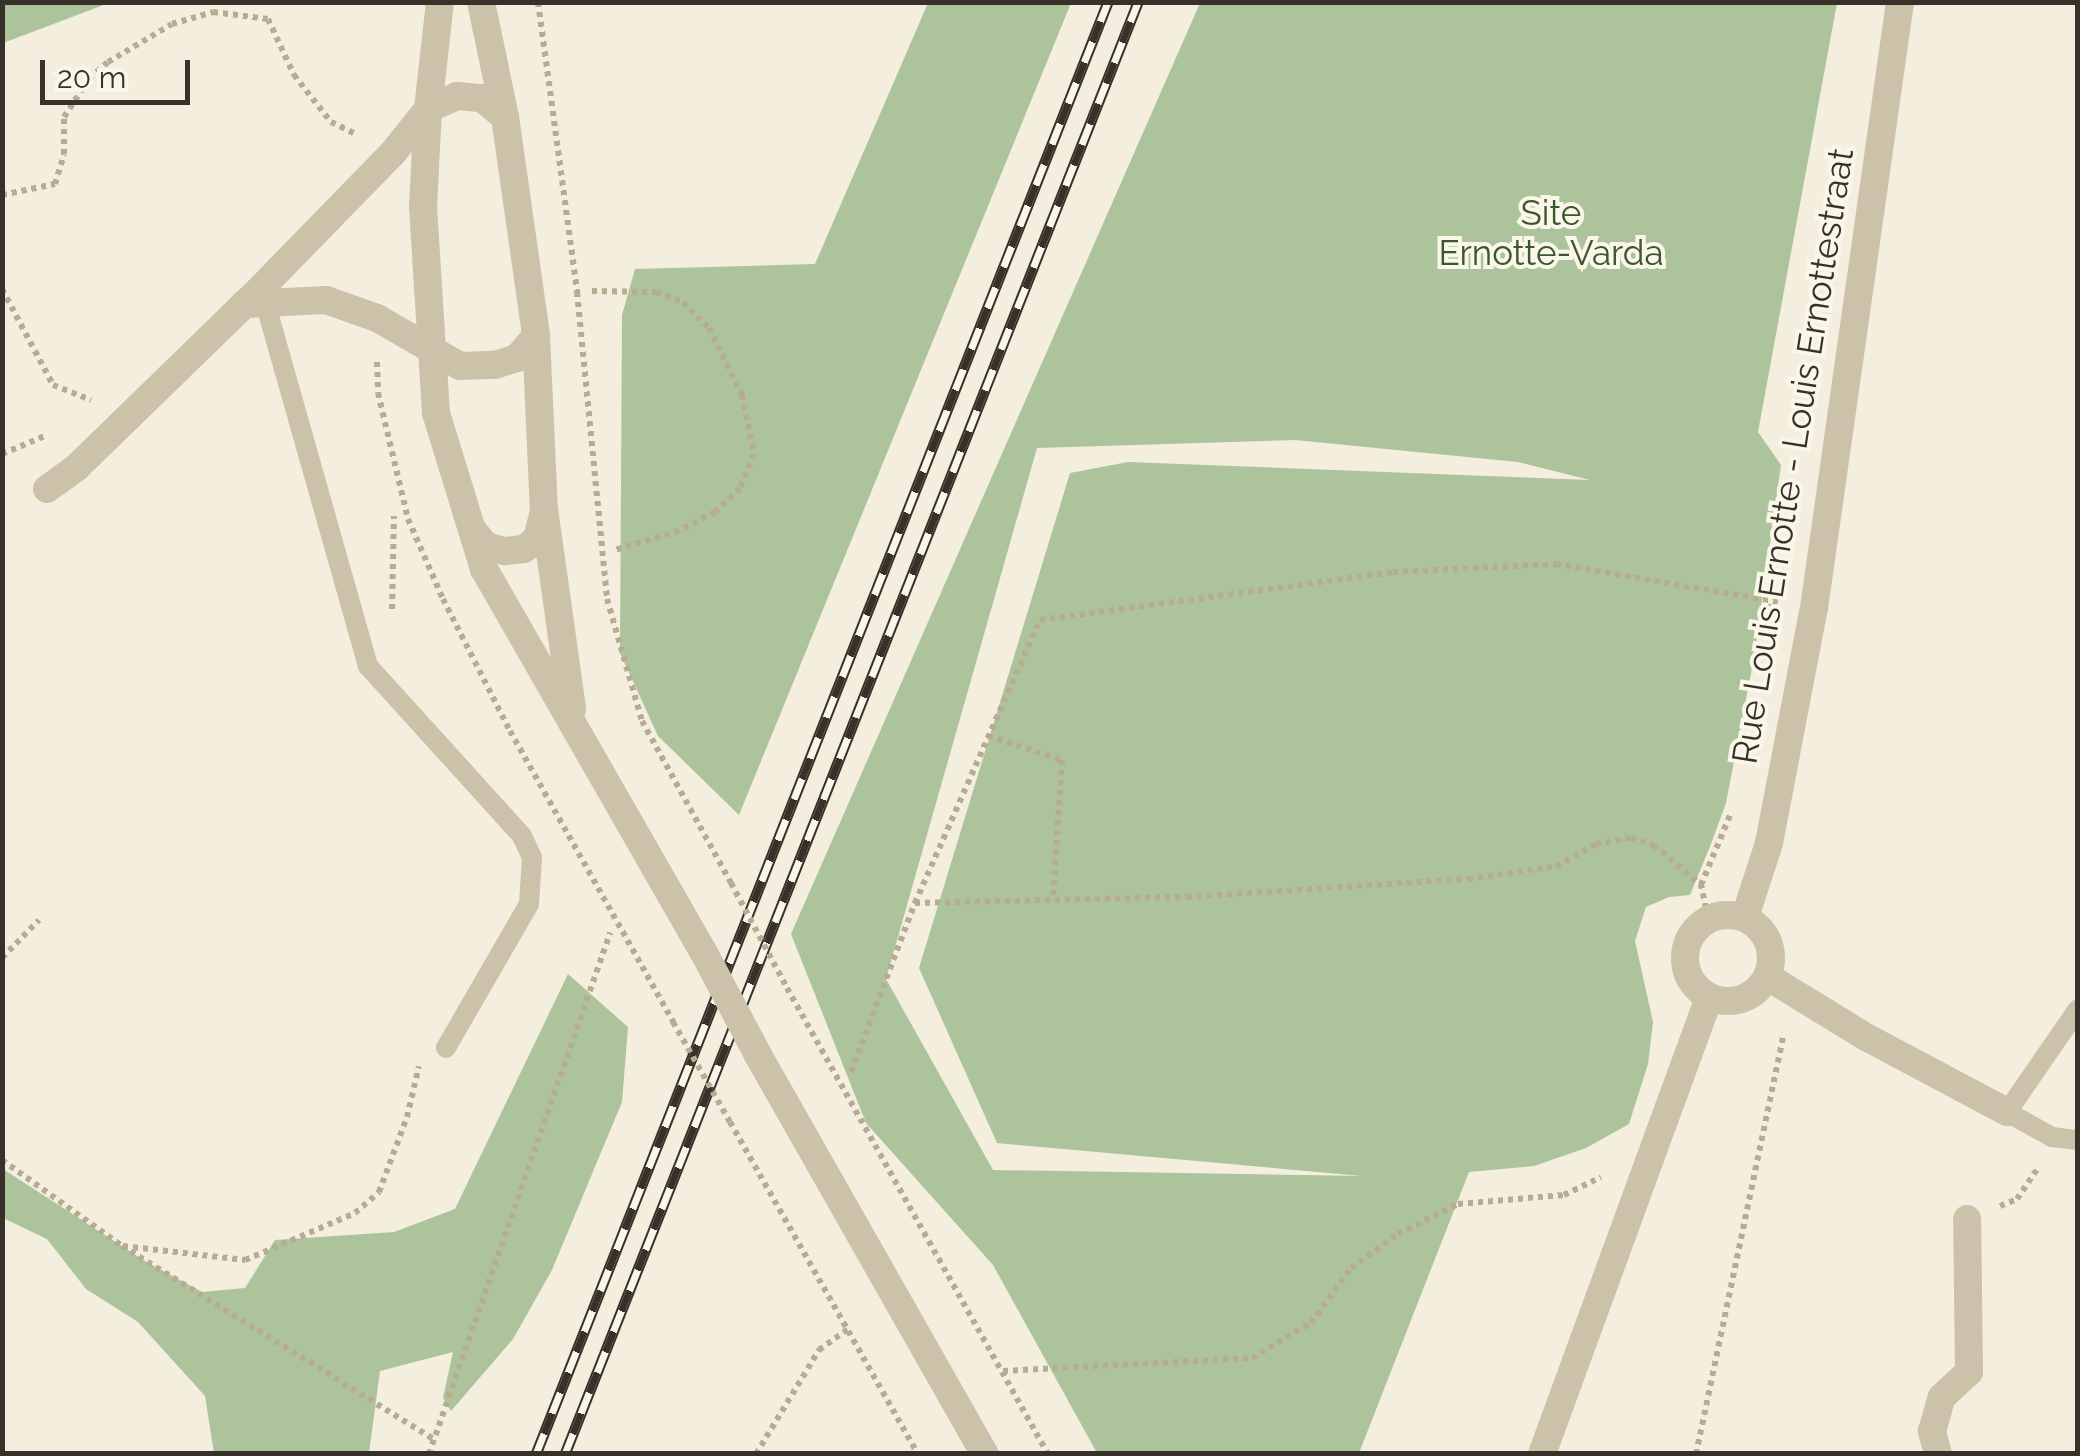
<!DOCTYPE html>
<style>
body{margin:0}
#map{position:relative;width:2080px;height:1456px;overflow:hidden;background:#f3eedd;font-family:Raleway,sans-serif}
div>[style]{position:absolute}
.green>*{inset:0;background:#adc39c}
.path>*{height:6px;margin-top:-3px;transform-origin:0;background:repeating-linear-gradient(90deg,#b8ab93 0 5px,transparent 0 10px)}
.service>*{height:20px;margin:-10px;padding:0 10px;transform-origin:10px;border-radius:10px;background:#ccc1a9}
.minor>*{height:28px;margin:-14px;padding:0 14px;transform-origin:14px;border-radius:14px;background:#ccc1a9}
.minor>.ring{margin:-14px;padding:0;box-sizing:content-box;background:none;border:28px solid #ccc1a9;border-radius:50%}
.rail>*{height:11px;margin-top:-5.5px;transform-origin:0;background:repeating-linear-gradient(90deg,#faf6ea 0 22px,#383129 0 44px);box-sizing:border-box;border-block:2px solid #383129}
.path-bridge>*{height:6px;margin-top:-3px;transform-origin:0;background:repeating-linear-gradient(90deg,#b8ab93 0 5px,transparent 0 10px)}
.minor-bridge>*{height:28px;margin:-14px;padding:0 14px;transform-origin:14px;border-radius:14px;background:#ccc1a9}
span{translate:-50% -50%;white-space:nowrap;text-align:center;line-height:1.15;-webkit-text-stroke:8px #faf6ea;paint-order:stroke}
.park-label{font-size:35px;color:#3d572c}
.street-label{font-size:35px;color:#383129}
.frame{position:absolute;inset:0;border:5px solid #383129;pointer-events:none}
.scale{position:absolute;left:40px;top:60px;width:150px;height:45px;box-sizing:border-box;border:5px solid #383129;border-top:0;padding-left:12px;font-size:30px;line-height:35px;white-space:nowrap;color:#383129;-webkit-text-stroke:8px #faf6ea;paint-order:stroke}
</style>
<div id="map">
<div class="green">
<div style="clip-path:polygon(3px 2px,109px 2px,109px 3px,3px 43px)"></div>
<div style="clip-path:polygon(928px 3px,1071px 3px,739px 815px,658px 736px,620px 653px,622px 315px,635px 269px,815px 264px)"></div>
<div style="clip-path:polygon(evenodd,1200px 3px,1837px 3px,1758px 432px,1781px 465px,1755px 652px,1726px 803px,1711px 844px,1690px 895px,1669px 897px,1646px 907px,1635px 941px,1653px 1022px,1648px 1064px,1629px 1124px,1586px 1148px,1534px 1166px,1469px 1172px,1359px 1453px,1097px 1453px,993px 1265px,866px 1123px,791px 934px,1200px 3px,1295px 440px,1518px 462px,1590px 480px,1128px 462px,1070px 473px,919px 968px,997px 1143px,1362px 1176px,993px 1170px,886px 979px,1037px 448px,1295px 440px)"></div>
<div style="clip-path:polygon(568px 974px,628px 1027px,622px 1102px,552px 1270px,513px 1339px,451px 1411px,443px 1398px,453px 1352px,380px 1371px,369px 1453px,214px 1453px,205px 1396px,138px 1322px,86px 1289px,47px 1239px,3px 1218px,3px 1169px,145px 1261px,202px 1292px,245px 1288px,275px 1240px,394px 1232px,455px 1209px)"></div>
</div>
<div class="path">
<div style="left:538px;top:2px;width:293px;rotate:82.3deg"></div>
<div style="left:577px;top:292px;width:308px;rotate:84.4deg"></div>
<div style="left:607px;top:599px;width:127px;rotate:74deg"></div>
<div style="left:642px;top:721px;width:185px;rotate:61.2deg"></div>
<div style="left:2px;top:195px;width:54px;rotate:-11.7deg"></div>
<div style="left:55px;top:184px;width:31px;rotate:-73deg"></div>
<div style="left:64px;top:154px;width:37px;rotate:-90deg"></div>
<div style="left:64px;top:117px;width:45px;rotate:-56.7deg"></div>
<div style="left:89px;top:79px;width:25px;rotate:-42deg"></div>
<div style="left:108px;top:62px;width:74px;rotate:-30.7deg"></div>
<div style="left:172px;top:24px;width:43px;rotate:-16.3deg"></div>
<div style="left:213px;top:12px;width:55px;rotate:7.3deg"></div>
<div style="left:268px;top:19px;width:62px;rotate:65.1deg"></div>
<div style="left:294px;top:75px;width:60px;rotate:51.8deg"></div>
<div style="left:331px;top:122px;width:28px;rotate:26deg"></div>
<div style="left:2px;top:289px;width:109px;rotate:62deg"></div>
<div style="left:53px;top:385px;width:41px;rotate:21.5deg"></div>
<div style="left:592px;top:291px;width:64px;rotate:0.9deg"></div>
<div style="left:656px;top:292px;width:29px;rotate:20deg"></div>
<div style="left:683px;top:302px;width:37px;rotate:45deg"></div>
<div style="left:709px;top:328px;width:75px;rotate:63.8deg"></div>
<div style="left:742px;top:395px;width:60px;rotate:78.5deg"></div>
<div style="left:754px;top:454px;width:37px;rotate:112deg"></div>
<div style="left:740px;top:488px;width:35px;rotate:136deg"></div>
<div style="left:715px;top:512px;width:41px;rotate:152.2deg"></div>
<div style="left:679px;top:531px;width:70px;rotate:163.4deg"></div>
<div style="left:377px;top:362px;width:31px;rotate:88deg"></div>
<div style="left:378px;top:393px;width:130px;rotate:76.6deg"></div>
<div style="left:408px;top:519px;width:87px;rotate:66.4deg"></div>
<div style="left:443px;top:599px;width:148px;rotate:63.1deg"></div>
<div style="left:510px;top:731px;width:334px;rotate:60.7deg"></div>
<div style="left:2px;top:454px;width:49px;rotate:-22.9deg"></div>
<div style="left:392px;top:609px;width:93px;rotate:-88.8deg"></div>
<div style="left:1766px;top:629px;width:29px;rotate:-82deg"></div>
<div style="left:988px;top:736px;width:78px;rotate:18deg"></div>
<div style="left:1062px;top:760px;width:141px;rotate:93.7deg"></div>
<div style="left:915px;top:903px;width:272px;rotate:-1.3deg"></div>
<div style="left:1187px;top:897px;width:282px;rotate:-3.7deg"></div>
<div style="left:1468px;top:879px;width:89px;rotate:-8.4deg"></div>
<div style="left:1556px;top:866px;width:46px;rotate:-28.8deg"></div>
<div style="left:1596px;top:844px;width:36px;rotate:-10deg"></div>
<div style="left:1631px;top:838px;width:24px;rotate:17deg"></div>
<div style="left:1654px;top:845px;width:62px;rotate:40.4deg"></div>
<div style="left:1706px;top:908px;width:24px;rotate:-102deg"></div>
<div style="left:1701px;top:885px;width:78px;rotate:-67.4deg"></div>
<div style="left:2px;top:958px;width:53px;rotate:-45.8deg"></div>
<div style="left:787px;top:988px;width:534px;rotate:60.75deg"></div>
<div style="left:851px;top:1072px;width:181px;rotate:-69.3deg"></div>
<div style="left:915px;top:903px;width:309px;rotate:-66.2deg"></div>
<div style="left:1040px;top:620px;width:356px;rotate:-7.7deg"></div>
<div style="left:1393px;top:572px;width:163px;rotate:-2.8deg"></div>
<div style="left:1556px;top:564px;width:225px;rotate:9.7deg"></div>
<div style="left:730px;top:1122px;width:382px;rotate:60.5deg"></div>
<div style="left:2px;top:1160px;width:148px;rotate:35.6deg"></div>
<div style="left:122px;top:1246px;width:366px;rotate:31.8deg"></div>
<div style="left:2000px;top:1206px;width:18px;rotate:-22deg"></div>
<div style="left:2017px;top:1199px;width:40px;rotate:-56deg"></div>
<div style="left:123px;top:1246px;width:123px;rotate:6.5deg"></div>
<div style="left:245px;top:1260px;width:120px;rotate:-23.1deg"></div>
<div style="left:355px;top:1213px;width:32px;rotate:-41deg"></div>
<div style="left:379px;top:1192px;width:80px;rotate:-69.5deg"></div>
<div style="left:407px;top:1117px;width:52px;rotate:-76.8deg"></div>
<div style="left:1003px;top:1371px;width:249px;rotate:-3deg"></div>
<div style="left:1252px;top:1358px;width:69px;rotate:-30.7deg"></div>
<div style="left:1311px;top:1323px;width:68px;rotate:-54deg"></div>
<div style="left:1351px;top:1268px;width:58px;rotate:-35.9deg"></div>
<div style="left:1398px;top:1234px;width:67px;rotate:-26.6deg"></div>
<div style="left:1458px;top:1204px;width:106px;rotate:-4.9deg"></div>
<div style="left:1564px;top:1195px;width:41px;rotate:-25.9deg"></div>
<div style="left:429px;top:1454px;width:552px;rotate:-70.84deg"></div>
<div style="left:756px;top:1454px;width:122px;rotate:-58.8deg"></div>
<div style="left:819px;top:1350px;width:36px;rotate:-36deg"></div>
<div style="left:1696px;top:1454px;width:430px;rotate:-78.2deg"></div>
</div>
<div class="service">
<div style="left:265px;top:302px;width:378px;rotate:74.2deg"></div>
<div style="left:368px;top:666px;width:229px;rotate:47.8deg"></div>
<div style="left:522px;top:836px;width:23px;rotate:65deg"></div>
<div style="left:532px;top:857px;width:47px;rotate:93.7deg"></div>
<div style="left:529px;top:904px;width:166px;rotate:120deg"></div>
<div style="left:2078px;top:1009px;width:125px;rotate:124.6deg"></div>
<div style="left:2007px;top:1112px;width:51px;rotate:29.1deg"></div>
<div style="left:2052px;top:1137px;width:26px;rotate:7deg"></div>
</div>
<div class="minor">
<div style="left:440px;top:2px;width:108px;rotate:96.4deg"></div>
<div style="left:428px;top:109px;width:98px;rotate:92.9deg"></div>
<div style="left:423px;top:207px;width:206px;rotate:86.4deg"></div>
<div style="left:436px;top:413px;width:163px;rotate:72.9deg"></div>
<div style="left:484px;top:569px;width:440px;rotate:60.2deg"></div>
<div style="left:481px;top:2px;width:117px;rotate:78.2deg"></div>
<div style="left:505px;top:117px;width:221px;rotate:81.9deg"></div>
<div style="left:536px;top:336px;width:173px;rotate:87.4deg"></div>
<div style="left:544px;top:509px;width:202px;rotate:82deg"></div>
<div style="left:244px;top:304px;width:82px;rotate:-2.8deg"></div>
<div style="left:326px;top:300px;width:54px;rotate:19.4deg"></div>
<div style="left:377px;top:318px;width:96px;rotate:30deg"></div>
<div style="left:460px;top:366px;width:35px;rotate:-2deg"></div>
<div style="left:495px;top:365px;width:23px;rotate:-18deg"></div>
<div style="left:517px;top:358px;width:29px;rotate:-49deg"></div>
<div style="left:47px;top:489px;width:37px;rotate:-36deg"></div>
<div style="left:77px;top:467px;width:260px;rotate:-44.2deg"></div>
<div style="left:263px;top:286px;width:185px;rotate:-45.7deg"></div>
<div style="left:392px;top:154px;width:58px;rotate:-51.3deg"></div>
<div style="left:428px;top:109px;width:32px;rotate:-24deg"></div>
<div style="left:457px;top:96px;width:25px;rotate:5deg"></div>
<div style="left:482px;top:98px;width:30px;rotate:40deg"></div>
<div style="left:472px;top:529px;width:22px;rotate:51deg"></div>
<div style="left:486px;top:546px;width:20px;rotate:15deg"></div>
<div style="left:505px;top:551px;width:19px;rotate:-6deg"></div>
<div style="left:524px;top:549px;width:16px;rotate:-38deg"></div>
<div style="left:537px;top:539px;width:25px;rotate:-76deg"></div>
<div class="ring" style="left:1685px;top:915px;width:58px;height:58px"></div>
<div style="left:1745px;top:917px;width:78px;rotate:-72deg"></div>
<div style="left:1769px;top:843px;width:239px;rotate:-79.2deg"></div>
<div style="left:1814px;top:608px;width:612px;rotate:-81.92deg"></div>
<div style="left:1768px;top:977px;width:115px;rotate:31.5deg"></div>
<div style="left:1866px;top:1037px;width:160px;rotate:28deg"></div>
<div style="left:758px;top:1055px;width:459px;rotate:60.4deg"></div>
<div style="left:1542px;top:1454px;width:486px;rotate:-69.9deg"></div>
<div style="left:1938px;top:1454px;width:24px;rotate:-105deg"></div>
<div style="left:1932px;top:1431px;width:35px;rotate:-74deg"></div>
<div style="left:1942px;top:1397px;width:37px;rotate:-43deg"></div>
<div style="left:1969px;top:1372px;width:153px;rotate:-90.7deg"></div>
</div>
<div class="rail">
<div style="left:536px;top:1454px;width:1561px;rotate:-68.5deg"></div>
<div style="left:565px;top:1454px;width:1561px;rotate:-68.46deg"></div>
</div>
<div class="path-bridge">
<div style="left:731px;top:883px;width:119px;rotate:61.9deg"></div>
<div style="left:673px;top:1022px;width:115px;rotate:60.3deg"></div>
</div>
<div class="minor-bridge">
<div style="left:703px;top:951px;width:118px;rotate:62.1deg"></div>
</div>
<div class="park-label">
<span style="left:1551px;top:233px">Site<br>Ernotte-Varda</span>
</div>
<div class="street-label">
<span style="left:1793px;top:456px;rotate:-81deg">Rue Louis Ernotte - Louis Ernottestraat</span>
</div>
<div class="frame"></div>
<div class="scale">20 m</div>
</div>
